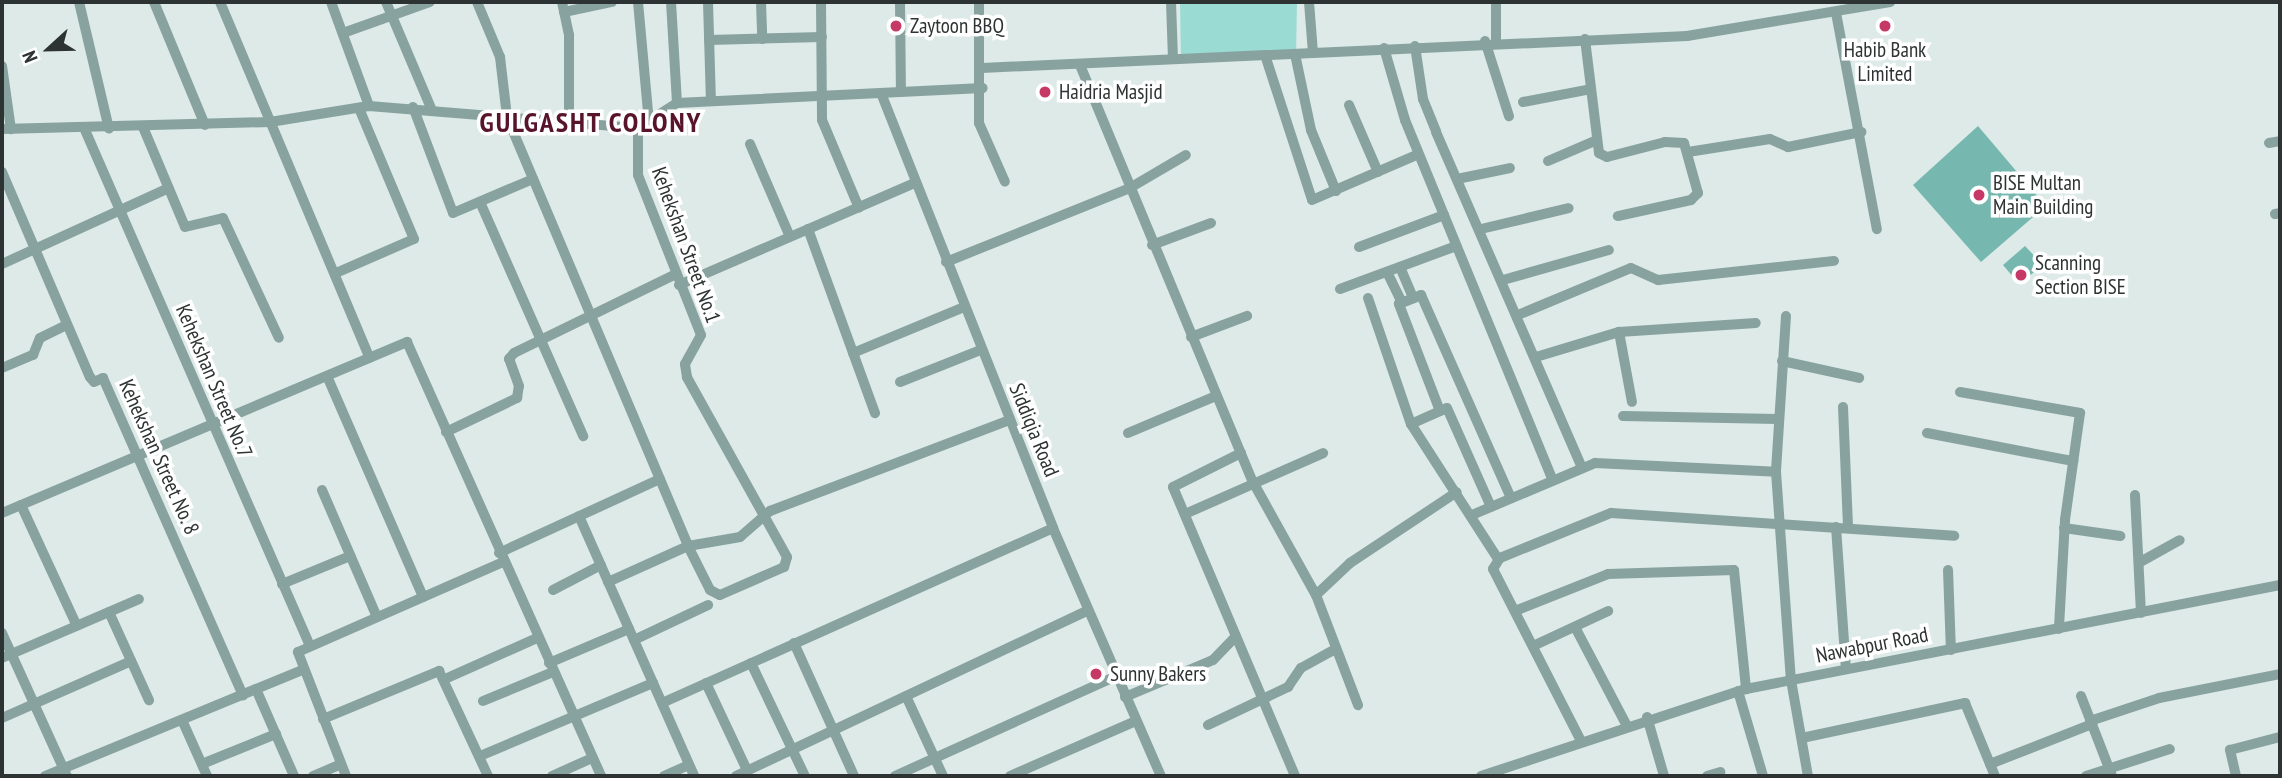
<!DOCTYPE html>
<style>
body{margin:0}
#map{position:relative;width:2282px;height:778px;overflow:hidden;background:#ddeae8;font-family:"PT Sans Narrow",sans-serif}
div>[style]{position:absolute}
.green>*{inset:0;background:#9adbd3}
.building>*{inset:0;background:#76b8af}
.minor>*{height:10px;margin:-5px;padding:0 5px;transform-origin:5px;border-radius:5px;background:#88a39f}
.dots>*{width:19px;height:19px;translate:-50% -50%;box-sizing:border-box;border:4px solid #fff;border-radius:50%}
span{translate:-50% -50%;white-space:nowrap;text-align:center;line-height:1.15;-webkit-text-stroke:7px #fff;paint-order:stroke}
.poi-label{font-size:21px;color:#2d3332}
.left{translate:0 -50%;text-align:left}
.street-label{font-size:21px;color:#2d3332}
.district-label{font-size:28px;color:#58142a;font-weight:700;letter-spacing:2px}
.frame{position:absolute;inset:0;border:4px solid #2d3332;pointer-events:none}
.north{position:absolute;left:14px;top:14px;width:70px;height:70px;-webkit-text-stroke:5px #fff;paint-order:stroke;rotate:248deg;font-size:19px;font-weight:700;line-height:28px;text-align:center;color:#2d3332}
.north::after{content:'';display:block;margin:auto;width:24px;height:32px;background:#2d3332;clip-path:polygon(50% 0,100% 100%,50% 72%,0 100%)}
</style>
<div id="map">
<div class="green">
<div style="clip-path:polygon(1180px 2px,1297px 2px,1296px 57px,1181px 62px)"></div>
</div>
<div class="building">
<div style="clip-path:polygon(1978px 126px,2046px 206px,1981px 262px,1913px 185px)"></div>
<div style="clip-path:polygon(2025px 246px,2043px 265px,2019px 284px,2003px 265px)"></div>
</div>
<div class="minor">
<div style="left:79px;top:2px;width:130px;rotate:76.7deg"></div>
<div style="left:154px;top:2px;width:133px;rotate:67.5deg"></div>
<div style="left:220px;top:2px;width:386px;rotate:67.2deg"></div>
<div style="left:331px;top:2px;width:111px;rotate:69.9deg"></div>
<div style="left:386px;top:2px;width:115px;rotate:67deg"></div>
<div style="left:477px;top:2px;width:60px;rotate:67.3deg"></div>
<div style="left:500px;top:57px;width:60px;rotate:83.3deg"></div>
<div style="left:507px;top:117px;width:466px;rotate:67.1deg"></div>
<div style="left:688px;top:546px;width:49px;rotate:63.4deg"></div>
<div style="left:710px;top:590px;width:11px;rotate:27deg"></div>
<div style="left:720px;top:595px;width:70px;rotate:-23.6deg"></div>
<div style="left:784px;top:567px;width:10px;rotate:-73deg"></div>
<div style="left:787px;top:557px;width:206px;rotate:-119.1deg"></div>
<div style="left:687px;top:377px;width:13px;rotate:-99deg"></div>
<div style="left:685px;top:364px;width:33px;rotate:-61deg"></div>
<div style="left:701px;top:335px;width:172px;rotate:-111.5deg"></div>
<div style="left:638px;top:175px;width:47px;rotate:-90deg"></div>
<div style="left:562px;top:2px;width:34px;rotate:78deg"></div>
<div style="left:569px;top:35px;width:87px;rotate:90deg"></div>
<div style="left:638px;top:2px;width:121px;rotate:84.8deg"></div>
<div style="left:671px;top:2px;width:101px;rotate:86.6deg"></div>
<div style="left:708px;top:2px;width:99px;rotate:88.3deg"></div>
<div style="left:761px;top:2px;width:37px;rotate:88deg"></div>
<div style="left:821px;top:2px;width:118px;rotate:89.5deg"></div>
<div style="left:822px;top:120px;width:95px;rotate:67.2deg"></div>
<div style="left:900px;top:2px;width:90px;rotate:89.4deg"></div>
<div style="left:979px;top:2px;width:121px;rotate:90deg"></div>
<div style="left:979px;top:123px;width:64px;rotate:66.2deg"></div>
<div style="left:1171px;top:2px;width:57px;rotate:88deg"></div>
<div style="left:1309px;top:2px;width:51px;rotate:85.5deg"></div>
<div style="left:1496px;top:2px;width:39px;rotate:90deg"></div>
<div style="left:564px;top:12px;width:49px;rotate:-11.8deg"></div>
<div style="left:1836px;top:13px;width:220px;rotate:79.3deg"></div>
<div style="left:343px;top:33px;width:92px;rotate:-19.6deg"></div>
<div style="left:1585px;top:39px;width:115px;rotate:83deg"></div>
<div style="left:1599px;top:153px;width:9px;rotate:27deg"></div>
<div style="left:1607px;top:157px;width:60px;rotate:-14.5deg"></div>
<div style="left:1665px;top:142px;width:19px;rotate:3deg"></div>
<div style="left:1684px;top:143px;width:52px;rotate:74.4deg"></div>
<div style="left:1698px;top:193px;width:10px;rotate:135deg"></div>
<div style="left:1691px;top:200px;width:75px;rotate:167.6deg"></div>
<div style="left:709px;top:40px;width:113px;rotate:-1.5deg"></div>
<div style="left:1485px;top:41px;width:79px;rotate:72.3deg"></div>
<div style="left:1415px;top:46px;width:54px;rotate:81.4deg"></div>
<div style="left:1423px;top:99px;width:35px;rotate:68deg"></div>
<div style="left:1436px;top:132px;width:365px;rotate:66.5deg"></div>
<div style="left:1384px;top:48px;width:75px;rotate:73.7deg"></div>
<div style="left:1405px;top:120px;width:389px;rotate:67.7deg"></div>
<div style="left:1295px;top:54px;width:78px;rotate:78.1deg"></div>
<div style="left:1311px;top:130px;width:66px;rotate:67.7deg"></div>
<div style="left:1265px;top:55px;width:152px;rotate:72deg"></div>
<div style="left:1312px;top:200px;width:116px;rotate:-23.3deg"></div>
<div style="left:1080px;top:65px;width:451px;rotate:67.5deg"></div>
<div style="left:1253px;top:482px;width:129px;rotate:60.9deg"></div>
<div style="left:1316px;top:595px;width:118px;rotate:69.1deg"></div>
<div style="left:2px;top:66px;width:64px;rotate:81.9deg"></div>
<div style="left:982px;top:68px;width:706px;rotate:-2.6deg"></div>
<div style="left:1687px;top:36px;width:206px;rotate:-9.5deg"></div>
<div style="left:881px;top:93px;width:468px;rotate:68.4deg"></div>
<div style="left:1053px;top:528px;width:270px;rotate:66.5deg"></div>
<div style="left:1523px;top:102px;width:69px;rotate:-10.8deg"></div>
<div style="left:1349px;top:105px;width:73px;rotate:66.6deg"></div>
<div style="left:413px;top:107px;width:113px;rotate:69.3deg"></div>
<div style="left:453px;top:213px;width:87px;rotate:-23deg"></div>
<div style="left:143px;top:127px;width:108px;rotate:67.2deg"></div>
<div style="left:185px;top:227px;width:39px;rotate:-13deg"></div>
<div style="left:223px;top:218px;width:132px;rotate:65deg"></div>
<div style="left:2px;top:129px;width:268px;rotate:-1.5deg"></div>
<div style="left:270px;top:122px;width:100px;rotate:-9.2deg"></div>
<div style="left:369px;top:106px;width:270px;rotate:4.7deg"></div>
<div style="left:638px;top:128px;width:46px;rotate:-32.7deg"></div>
<div style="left:677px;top:103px;width:306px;rotate:-2.8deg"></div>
<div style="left:85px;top:130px;width:563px;rotate:66.44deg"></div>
<div style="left:2269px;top:143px;width:11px;rotate:-10deg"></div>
<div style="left:750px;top:144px;width:101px;rotate:66.7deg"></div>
<div style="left:1688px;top:152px;width:83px;rotate:-9deg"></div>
<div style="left:1770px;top:139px;width:20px;rotate:24deg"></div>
<div style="left:1788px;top:147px;width:75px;rotate:-11.6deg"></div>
<div style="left:1548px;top:161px;width:53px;rotate:-23.2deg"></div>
<div style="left:2px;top:172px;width:223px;rotate:66.8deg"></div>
<div style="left:90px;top:377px;width:6px;rotate:51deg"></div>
<div style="left:94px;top:382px;width:10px;rotate:-24deg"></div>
<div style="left:103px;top:378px;width:347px;rotate:66.2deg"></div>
<div style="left:1457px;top:179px;width:54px;rotate:-11.7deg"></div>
<div style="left:480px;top:202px;width:256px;rotate:66.2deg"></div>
<div style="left:2275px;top:214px;width:5px;rotate:-11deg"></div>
<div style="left:808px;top:229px;width:196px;rotate:70deg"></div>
<div style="left:1481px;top:229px;width:90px;rotate:-13.4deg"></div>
<div style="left:1152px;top:245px;width:63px;rotate:-20.4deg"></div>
<div style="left:1359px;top:247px;width:91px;rotate:-20.6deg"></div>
<div style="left:946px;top:262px;width:196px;rotate:-21.9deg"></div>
<div style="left:1128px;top:189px;width:67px;rotate:-30.4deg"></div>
<div style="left:2px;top:264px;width:183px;rotate:-24.5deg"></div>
<div style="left:1400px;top:267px;width:34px;rotate:67deg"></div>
<div style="left:1387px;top:272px;width:34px;rotate:64deg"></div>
<div style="left:336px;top:273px;width:85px;rotate:-23.6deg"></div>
<div style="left:414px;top:239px;width:142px;rotate:-112.8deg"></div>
<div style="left:1503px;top:280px;width:110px;rotate:-15.8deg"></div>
<div style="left:679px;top:285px;width:257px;rotate:-23.4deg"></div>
<div style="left:1340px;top:289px;width:124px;rotate:-20.3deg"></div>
<div style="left:1368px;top:298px;width:133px;rotate:71.2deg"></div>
<div style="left:1411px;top:424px;width:161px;rotate:57.2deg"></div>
<div style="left:1518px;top:315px;width:122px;rotate:-22.6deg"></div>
<div style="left:1631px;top:268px;width:30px;rotate:24deg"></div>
<div style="left:1658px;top:280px;width:177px;rotate:-6.2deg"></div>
<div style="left:1786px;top:316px;width:156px;rotate:93.7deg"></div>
<div style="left:1776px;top:472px;width:209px;rotate:85.9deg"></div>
<div style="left:1791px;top:680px;width:97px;rotate:80deg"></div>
<div style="left:1619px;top:332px;width:71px;rotate:79.5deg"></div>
<div style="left:1191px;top:337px;width:60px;rotate:-20.6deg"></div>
<div style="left:853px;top:353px;width:120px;rotate:-22.5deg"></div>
<div style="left:1536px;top:357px;width:87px;rotate:-16.8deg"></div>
<div style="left:1619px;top:332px;width:137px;rotate:-3.8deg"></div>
<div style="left:1782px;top:361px;width:79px;rotate:12.4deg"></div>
<div style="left:2px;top:368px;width:34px;rotate:-23deg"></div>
<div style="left:33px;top:355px;width:18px;rotate:-68deg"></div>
<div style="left:40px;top:338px;width:30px;rotate:-26deg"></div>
<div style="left:327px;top:376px;width:241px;rotate:66.5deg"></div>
<div style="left:900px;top:382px;width:87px;rotate:-21.6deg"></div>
<div style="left:1960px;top:392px;width:122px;rotate:9.9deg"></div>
<div style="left:2080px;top:413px;width:108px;rotate:98deg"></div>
<div style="left:2065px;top:520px;width:109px;rotate:93.2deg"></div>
<div style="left:1843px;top:407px;width:121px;rotate:87.6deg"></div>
<div style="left:1440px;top:411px;width:115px;rotate:-111deg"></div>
<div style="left:1399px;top:304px;width:24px;rotate:-22deg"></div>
<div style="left:1421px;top:295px;width:222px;rotate:66.1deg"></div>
<div style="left:1623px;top:416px;width:154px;rotate:1.1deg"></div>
<div style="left:1411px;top:424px;width:39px;rotate:-24deg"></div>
<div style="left:1447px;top:408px;width:108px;rotate:66deg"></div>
<div style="left:446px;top:432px;width:79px;rotate:-25.6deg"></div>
<div style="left:517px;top:398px;width:12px;rotate:-81deg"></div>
<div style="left:519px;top:386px;width:29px;rotate:-110deg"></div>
<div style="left:509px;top:359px;width:8px;rotate:-50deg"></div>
<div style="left:514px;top:353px;width:178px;rotate:-26deg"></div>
<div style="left:1128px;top:433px;width:95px;rotate:-22.8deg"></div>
<div style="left:1927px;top:433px;width:149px;rotate:10.9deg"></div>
<div style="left:1241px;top:453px;width:76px;rotate:153.4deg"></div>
<div style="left:1173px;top:487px;width:314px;rotate:67.1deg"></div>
<div style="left:322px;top:490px;width:138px;rotate:66.6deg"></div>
<div style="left:2135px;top:495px;width:118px;rotate:87.1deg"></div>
<div style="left:21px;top:505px;width:133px;rotate:65.2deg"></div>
<div style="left:2px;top:513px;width:440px;rotate:-22.9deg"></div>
<div style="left:407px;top:342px;width:475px;rotate:65.9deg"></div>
<div style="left:1185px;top:514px;width:151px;rotate:-23.8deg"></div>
<div style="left:1472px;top:515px;width:134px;rotate:-22.9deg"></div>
<div style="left:1595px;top:463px;width:181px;rotate:2.8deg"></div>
<div style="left:579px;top:516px;width:284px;rotate:66.1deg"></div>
<div style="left:1836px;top:527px;width:142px;rotate:86deg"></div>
<div style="left:2064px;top:528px;width:57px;rotate:8.1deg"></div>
<div style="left:499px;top:553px;width:177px;rotate:-24.7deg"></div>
<div style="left:2142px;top:561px;width:43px;rotate:-28.9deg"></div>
<div style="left:1948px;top:570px;width:80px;rotate:87.9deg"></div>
<div style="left:608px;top:582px;width:88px;rotate:-24.2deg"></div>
<div style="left:688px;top:546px;width:53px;rotate:-9.8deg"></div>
<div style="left:740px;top:537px;width:40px;rotate:-41deg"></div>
<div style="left:770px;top:511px;width:256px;rotate:-20.8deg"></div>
<div style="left:282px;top:584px;width:74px;rotate:-22.4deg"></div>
<div style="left:553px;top:590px;width:54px;rotate:-27.5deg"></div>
<div style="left:1316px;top:595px;width:47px;rotate:-43.3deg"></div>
<div style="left:1350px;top:563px;width:128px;rotate:-33.6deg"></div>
<div style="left:1515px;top:611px;width:100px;rotate:-21.7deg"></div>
<div style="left:1608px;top:574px;width:126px;rotate:-1.8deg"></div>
<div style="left:1734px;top:570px;width:120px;rotate:84.2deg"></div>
<div style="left:109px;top:612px;width:97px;rotate:65.6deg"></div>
<div style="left:1575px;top:627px;width:110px;rotate:62.3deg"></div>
<div style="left:2px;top:633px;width:157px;rotate:65.6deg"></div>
<div style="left:634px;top:640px;width:82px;rotate:-25.3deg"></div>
<div style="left:794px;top:643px;width:146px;rotate:65.7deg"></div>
<div style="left:1533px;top:646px;width:83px;rotate:-25deg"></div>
<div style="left:2px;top:658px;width:149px;rotate:-23.3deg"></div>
<div style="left:549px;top:663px;width:87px;rotate:-23deg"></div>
<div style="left:751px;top:663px;width:125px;rotate:64.5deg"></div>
<div style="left:445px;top:679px;width:101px;rotate:-24deg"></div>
<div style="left:706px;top:683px;width:96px;rotate:64.8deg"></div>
<div style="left:256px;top:689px;width:95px;rotate:66.4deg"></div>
<div style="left:1738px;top:691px;width:89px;rotate:73.6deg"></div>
<div style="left:906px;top:696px;width:88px;rotate:65.2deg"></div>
<div style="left:2081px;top:696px;width:86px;rotate:68.8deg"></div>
<div style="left:1125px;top:697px;width:95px;rotate:-22.8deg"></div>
<div style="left:1213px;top:660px;width:33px;rotate:-46deg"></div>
<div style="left:483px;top:701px;width:76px;rotate:-22.5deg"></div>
<div style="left:662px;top:703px;width:428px;rotate:-24.1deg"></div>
<div style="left:1647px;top:717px;width:61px;rotate:73.9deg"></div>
<div style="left:2px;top:718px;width:141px;rotate:-23.8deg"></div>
<div style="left:323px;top:719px;width:126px;rotate:-22.5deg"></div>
<div style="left:439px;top:671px;width:116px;rotate:65deg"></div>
<div style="left:182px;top:720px;width:61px;rotate:65.9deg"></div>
<div style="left:2090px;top:721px;width:73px;rotate:-18.4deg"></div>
<div style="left:2159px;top:698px;width:123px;rotate:-11.2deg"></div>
<div style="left:1208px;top:725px;width:89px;rotate:-25.4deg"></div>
<div style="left:1288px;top:687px;width:23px;rotate:-56deg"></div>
<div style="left:1301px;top:668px;width:37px;rotate:-29deg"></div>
<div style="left:1802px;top:738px;width:167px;rotate:-12.1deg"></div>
<div style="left:1965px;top:703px;width:79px;rotate:67.7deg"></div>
<div style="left:1580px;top:739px;width:191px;rotate:-117.1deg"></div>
<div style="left:1493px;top:569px;width:13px;rotate:-58deg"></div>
<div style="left:1500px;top:558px;width:120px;rotate:-22.1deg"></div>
<div style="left:1611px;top:513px;width:344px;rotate:3.8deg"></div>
<div style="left:480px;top:756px;width:188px;rotate:-22.9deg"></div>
<div style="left:202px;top:764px;width:80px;rotate:-22.1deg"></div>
<div style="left:1990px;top:764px;width:110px;rotate:-21.4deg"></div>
<div style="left:45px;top:776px;width:278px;rotate:-22.4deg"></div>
<div style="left:313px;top:776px;width:30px;rotate:-23deg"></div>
<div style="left:346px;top:776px;width:133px;rotate:-111.2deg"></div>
<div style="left:298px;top:652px;width:224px;rotate:-23.7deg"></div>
<div style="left:552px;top:776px;width:44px;rotate:-24.2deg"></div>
<div style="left:664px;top:776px;width:24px;rotate:-24deg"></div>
<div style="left:736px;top:776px;width:389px;rotate:-25.2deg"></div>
<div style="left:895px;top:776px;width:243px;rotate:-24.3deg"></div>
<div style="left:1010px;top:776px;width:137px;rotate:-23.6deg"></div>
<div style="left:1481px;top:776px;width:279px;rotate:-18.2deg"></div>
<div style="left:1746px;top:689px;width:544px;rotate:-11.02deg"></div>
<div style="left:1707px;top:776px;width:14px;rotate:-17deg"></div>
<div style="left:2086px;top:776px;width:88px;rotate:-17.8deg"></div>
<div style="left:2236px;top:776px;width:27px;rotate:-103deg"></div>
<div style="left:2230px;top:750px;width:52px;rotate:-14.6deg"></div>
</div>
<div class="dots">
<div style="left:896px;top:26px;background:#c63966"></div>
<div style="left:1885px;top:26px;background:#c63966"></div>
<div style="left:1045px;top:92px;background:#c63966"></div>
<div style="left:1979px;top:195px;background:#c63966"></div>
<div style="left:2021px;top:275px;background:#c63966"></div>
<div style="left:1096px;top:674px;background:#c63966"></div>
</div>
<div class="poi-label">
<span class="left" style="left:910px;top:26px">Zaytoon BBQ</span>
<span style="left:1885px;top:62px">Habib Bank<br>Limited</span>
<span class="left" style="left:1059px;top:92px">Haidria Masjid</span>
<span class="left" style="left:1993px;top:195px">BISE Multan<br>Main Building</span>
<span class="left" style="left:2035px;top:275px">Scanning<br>Section BISE</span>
<span class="left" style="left:1110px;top:674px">Sunny Bakers</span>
</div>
<div class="street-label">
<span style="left:686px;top:245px;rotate:70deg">Kehekshan Street No.1</span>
<span style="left:214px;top:381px;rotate:67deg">Kehekshan Street No.7</span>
<span style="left:1034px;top:430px;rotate:68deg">Siddiqia Road</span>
<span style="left:159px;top:457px;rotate:66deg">Kehekshan Street No. 8</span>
<span style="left:1872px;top:645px;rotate:-11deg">Nawabpur Road</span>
</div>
<div class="district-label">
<span style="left:591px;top:122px">GULGASHT COLONY</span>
</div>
<div class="frame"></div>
<div class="north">N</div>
</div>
